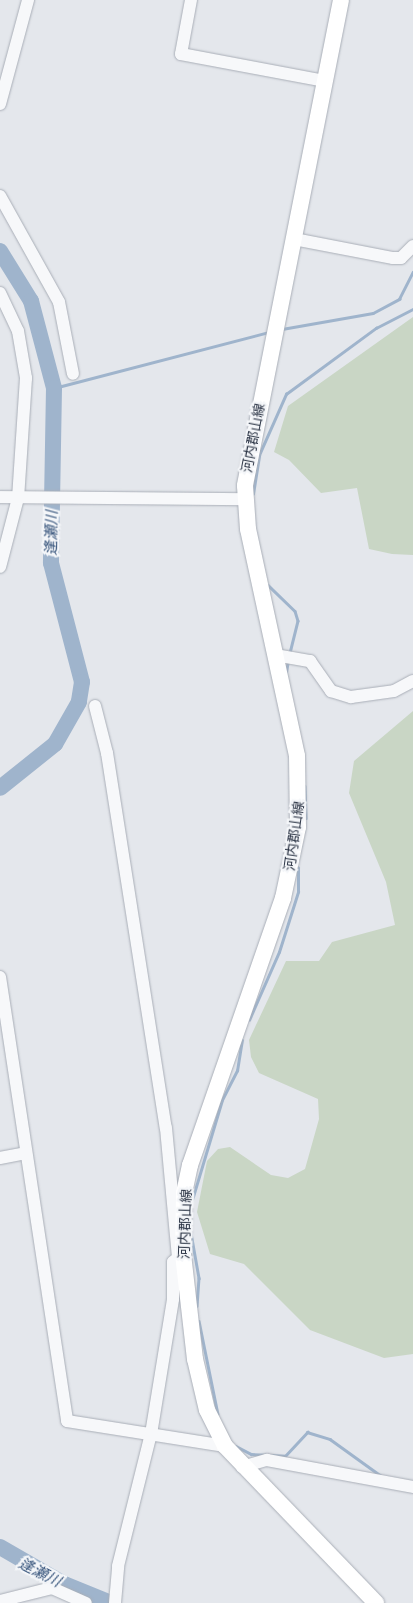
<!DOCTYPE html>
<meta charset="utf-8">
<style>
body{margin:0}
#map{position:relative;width:413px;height:1603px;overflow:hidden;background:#e4e7ec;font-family:"Open Sans","Noto Sans JP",sans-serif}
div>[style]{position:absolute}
.green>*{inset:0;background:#c9d6c5}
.stream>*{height:2.5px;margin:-1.25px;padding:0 1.25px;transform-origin:1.25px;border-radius:1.25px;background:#9fb4cc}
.river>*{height:16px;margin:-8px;padding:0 8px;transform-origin:8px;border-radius:8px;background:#9fb4cc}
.roads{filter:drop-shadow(0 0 1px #a9aeb7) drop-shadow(0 0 1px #a9aeb7)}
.minor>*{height:12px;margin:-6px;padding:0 6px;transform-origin:6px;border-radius:6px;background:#f7f8fa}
.major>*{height:16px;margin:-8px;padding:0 8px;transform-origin:8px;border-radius:8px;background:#fff}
span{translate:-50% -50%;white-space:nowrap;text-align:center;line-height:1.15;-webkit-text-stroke:4.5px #f4f6f9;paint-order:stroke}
.street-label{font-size:14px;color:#2b3445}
.water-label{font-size:15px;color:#34527a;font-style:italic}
</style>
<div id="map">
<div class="green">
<div style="clip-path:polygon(413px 317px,413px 555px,392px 554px,369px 549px,357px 488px,321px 493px,289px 460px,274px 452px,288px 406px)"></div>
<div style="clip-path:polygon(413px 711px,413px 1354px,384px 1358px,310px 1330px,244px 1264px,210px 1254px,197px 1212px,207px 1161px,218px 1149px,230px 1147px,271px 1175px,288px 1178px,305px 1169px,319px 1119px,318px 1099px,259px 1073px,251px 1057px,249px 1040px,286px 961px,319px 961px,332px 942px,395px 925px,386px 882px,349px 793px,354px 761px)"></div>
</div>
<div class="stream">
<div style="left:282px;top:329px;width:92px;rotate:-10deg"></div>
<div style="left:373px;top:313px;width:30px;rotate:-28deg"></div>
<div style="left:399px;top:299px;width:30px;rotate:-63deg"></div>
<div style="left:54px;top:388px;width:222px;rotate:-14.6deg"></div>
<div style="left:253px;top:494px;width:39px;rotate:-81deg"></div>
<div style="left:259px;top:455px;width:67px;rotate:-66.1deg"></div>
<div style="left:286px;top:394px;width:112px;rotate:-36.3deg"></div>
<div style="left:376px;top:328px;width:42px;rotate:-27.2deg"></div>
<div style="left:268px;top:585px;width:37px;rotate:44deg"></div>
<div style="left:295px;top:611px;width:10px;rotate:73deg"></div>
<div style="left:298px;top:621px;width:33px;rotate:104deg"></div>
<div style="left:286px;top:672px;width:11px;rotate:-80deg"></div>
<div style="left:305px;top:786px;width:32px;rotate:88deg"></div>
<div style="left:249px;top:1020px;width:74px;rotate:-66.2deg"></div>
<div style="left:279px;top:952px;width:63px;rotate:-72.4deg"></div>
<div style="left:298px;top:892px;width:24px;rotate:-90deg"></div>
<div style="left:192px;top:1200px;width:104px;rotate:-73.3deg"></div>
<div style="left:222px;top:1100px;width:33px;rotate:-63deg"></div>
<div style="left:237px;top:1071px;width:31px;rotate:-81deg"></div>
<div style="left:191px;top:1233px;width:46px;rotate:79.9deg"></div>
<div style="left:199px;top:1278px;width:28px;rotate:94deg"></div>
<div style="left:199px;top:1321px;width:95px;rotate:78.5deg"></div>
<div style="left:236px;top:1446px;width:17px;rotate:28deg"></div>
<div style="left:251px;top:1454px;width:34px;rotate:3deg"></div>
<div style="left:285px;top:1456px;width:33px;rotate:-47deg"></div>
<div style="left:307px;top:1432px;width:24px;rotate:17deg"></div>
<div style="left:330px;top:1439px;width:62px;rotate:35.8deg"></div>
</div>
<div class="river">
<div style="left:0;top:251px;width:59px;rotate:58.2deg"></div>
<div style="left:31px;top:301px;width:90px;rotate:75.2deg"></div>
<div style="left:54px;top:388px;width:175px;rotate:91deg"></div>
<div style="left:51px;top:563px;width:123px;rotate:75.4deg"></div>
<div style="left:82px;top:682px;width:20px;rotate:99deg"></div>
<div style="left:79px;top:702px;width:48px;rotate:119.7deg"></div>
<div style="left:55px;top:744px;width:70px;rotate:141.3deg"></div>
<div style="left:0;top:1547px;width:74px;rotate:30deg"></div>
<div style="left:64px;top:1584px;width:51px;rotate:22deg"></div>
</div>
<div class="roads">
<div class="minor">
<div style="left:191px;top:0;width:55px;rotate:100.5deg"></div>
<div style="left:181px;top:54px;width:147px;rotate:10.6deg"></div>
<div style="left:0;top:104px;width:108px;rotate:-74.9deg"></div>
<div style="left:0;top:196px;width:121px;rotate:60.9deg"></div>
<div style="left:59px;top:302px;width:73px;rotate:79deg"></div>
<div style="left:294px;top:239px;width:101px;rotate:10.9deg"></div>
<div style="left:393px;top:258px;width:8px"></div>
<div style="left:401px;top:258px;width:17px;rotate:-45deg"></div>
<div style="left:0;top:293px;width:42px;rotate:64.7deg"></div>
<div style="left:18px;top:331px;width:48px;rotate:80.3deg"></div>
<div style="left:26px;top:378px;width:120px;rotate:93.8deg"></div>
<div style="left:18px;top:498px;width:71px;rotate:104.6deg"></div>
<div style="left:0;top:497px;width:244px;rotate:0.5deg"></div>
<div style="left:275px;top:655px;width:36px;rotate:10deg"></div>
<div style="left:310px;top:661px;width:37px;rotate:55deg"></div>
<div style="left:331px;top:691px;width:21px;rotate:17deg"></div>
<div style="left:351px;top:697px;width:43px;rotate:-7.9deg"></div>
<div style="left:394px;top:691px;width:21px;rotate:-28deg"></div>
<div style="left:95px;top:706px;width:49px;rotate:75.7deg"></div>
<div style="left:107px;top:753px;width:380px;rotate:81.1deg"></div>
<div style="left:166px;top:1128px;width:130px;rotate:84.7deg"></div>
<div style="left:0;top:977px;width:449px;rotate:81.4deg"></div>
<div style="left:67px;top:1421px;width:160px;rotate:9deg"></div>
<div style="left:0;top:1158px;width:26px;rotate:-11deg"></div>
<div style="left:242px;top:1467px;width:26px;rotate:-16deg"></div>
<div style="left:267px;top:1460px;width:148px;rotate:10.5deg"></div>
<div style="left:0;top:1601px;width:54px;rotate:-14deg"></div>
<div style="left:52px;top:1588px;width:37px;rotate:24deg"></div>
<div style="left:115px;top:1603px;width:37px;rotate:-85deg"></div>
<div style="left:118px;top:1566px;width:136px;rotate:-76deg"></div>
<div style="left:151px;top:1434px;width:137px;rotate:-80.7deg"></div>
<div style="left:173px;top:1299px;width:37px;rotate:-90deg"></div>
<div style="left:173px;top:1262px;width:13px;rotate:-39deg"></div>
</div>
<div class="major">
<div style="left:341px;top:0;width:495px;rotate:101.2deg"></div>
<div style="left:245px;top:486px;width:43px;rotate:86deg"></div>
<div style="left:248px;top:529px;width:232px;rotate:77.8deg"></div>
<div style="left:297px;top:756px;width:71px;rotate:89.2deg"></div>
<div style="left:298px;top:827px;width:73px;rotate:101.9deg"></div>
<div style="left:283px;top:898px;width:283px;rotate:109.2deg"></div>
<div style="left:190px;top:1165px;width:29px;rotate:102deg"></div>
<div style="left:184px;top:1193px;width:61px;rotate:90.9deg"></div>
<div style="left:183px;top:1254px;width:106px;rotate:83.5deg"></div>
<div style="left:195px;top:1359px;width:52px;rotate:76.8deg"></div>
<div style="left:207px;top:1410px;width:40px;rotate:63.4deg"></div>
<div style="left:225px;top:1446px;width:218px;rotate:46.1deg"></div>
</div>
</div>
<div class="street-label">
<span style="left:253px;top:438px;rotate:-79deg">河内郡山線</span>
<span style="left:294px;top:836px;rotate:-82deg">河内郡山線</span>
<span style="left:185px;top:1224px;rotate:-88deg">河内郡山線</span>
</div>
<div class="water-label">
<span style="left:51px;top:533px;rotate:-89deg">逢瀬川</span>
<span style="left:40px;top:1572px;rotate:27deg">逢瀬川</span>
</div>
</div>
